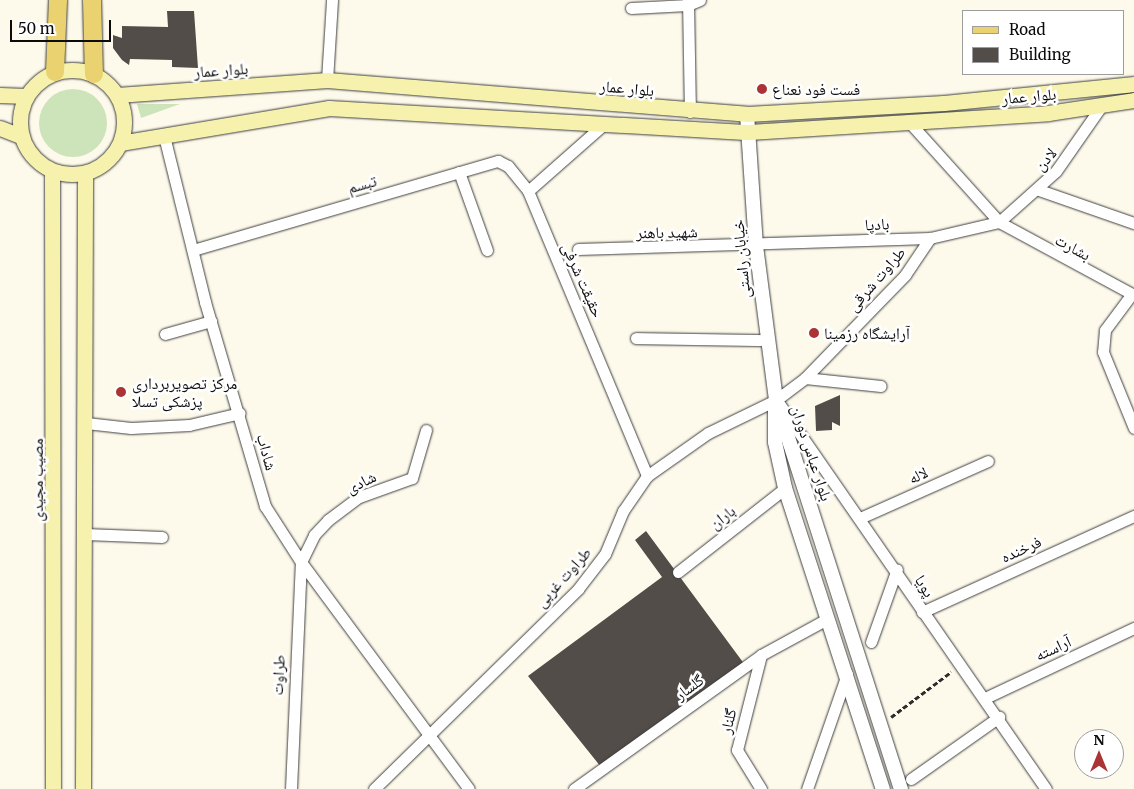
<!DOCTYPE html>
<meta charset="utf-8">
<style>
body{margin:0}
#map{position:relative;width:1134px;height:789px;overflow:hidden;background:#fdfaec;font-family:Merriweather,"Noto Naskh Arabic",serif}
div>[style]{position:absolute}
.green>*{inset:0;background:#cde3ba}
.round{border-radius:50%}
.building>*{inset:0;background:#534d49}
.path>*{height:2.5px;margin-top:-1.25px;transform-origin:0;background:repeating-linear-gradient(90deg,#2d2d2d 0 5px,transparent 0 7.5px)}
.roads{filter:drop-shadow(0 0 1px #3e3e3e) drop-shadow(0 0 1px #3e3e3e)}
.minor>*{height:11px;margin:-5.5px;padding:0 5.5px;transform-origin:5.5px;border-radius:5.5px;background:#fff}
.tertiary>*{height:14px;margin:-7px;padding:0 7px;transform-origin:7px;border-radius:7px;background:#fff}
.secondary>*{height:15px;margin:-7.5px;padding:0 7.5px;transform-origin:7.5px;border-radius:7.5px;background:#f6f2ae}
.secondary>.ring{margin:-7.5px;padding:0;box-sizing:content-box;background:none;border:15px solid #f6f2ae;border-radius:50%}
.primary>*{height:18px;margin:-9px;padding:0 9px;transform-origin:9px;border-radius:9px;background:#e9d26f}
.dots>*{width:14px;height:14px;translate:-50% -50%;box-sizing:border-box;border:2px solid #fff;border-radius:50%}
span{translate:-50% -50%;white-space:nowrap;text-align:center;line-height:1.15;-webkit-text-stroke:5px #fff;paint-order:stroke}
.street-label{font-size:16px;color:#0b0b0b}
.poi-label{font-size:16px;color:#0b0b0b}
.left{translate:0 -50%;text-align:left}
.legend{position:absolute;left:962px;top:10px;width:162px;height:65px;box-sizing:border-box;background:#fff;border:1px solid #9d9d9d;margin:0;padding:6px 9px;list-style:none;font-size:15px;color:#0b0b0b}
.legend li{display:flex;align-items:center;gap:10px;height:25px}
.legend b{width:25px;border:1px solid #9d9d9d}
.north{position:absolute;left:1074px;top:729px;width:50px;height:50px;box-sizing:border-box;background:#fff;border:1px solid #9d9d9d;border-radius:50%;rotate:0deg;font-size:14px;font-weight:700;line-height:20px;text-align:center;color:#0b0b0b}
.north::after{content:'';display:block;margin:auto;width:18px;height:22px;background:#ac3333;clip-path:polygon(50% 0,100% 100%,50% 72%,0 100%)}
.scale{position:absolute;left:10px;top:20px;width:101px;height:22px;box-sizing:border-box;border:2px solid #0b0b0b;border-top:0;padding-left:6px;font-size:15px;line-height:18px;white-space:nowrap;color:#0b0b0b;-webkit-text-stroke:4px #fff;paint-order:stroke}
</style>
<div id="map">
<div class="green">
<div class="round" style="left:39px;top:89px;width:68px;height:68px"></div>
<div style="clip-path:polygon(137px 104px,180px 104px,141px 118px)"></div>
</div>
<div class="building">
<div style="clip-path:polygon(167px 11px,194px 11px,198px 68px,172px 67px,172px 60px,130px 59px,129px 65px,122px 60px,113px 48px,113px 35px,122px 38px,122px 26px,168px 27px)"></div>
<div style="clip-path:polygon(840px 395px,840px 426px,832px 422px,832px 430px,816px 431px,815px 406px)"></div>
<div style="clip-path:polygon(646px 531px,745px 665px,601px 767px,528px 676px,662px 577px,635px 540px)"></div>
</div>
<div class="path">
<div style="left:891px;top:717px;width:75px;rotate:-36.9deg"></div>
</div>
<div class="roads">
<div class="minor">
<div style="left:688px;top:0;width:112px;rotate:89deg"></div>
<div style="left:631px;top:8px;width:57px;rotate:-3deg"></div>
<div style="left:688px;top:5px;width:13px;rotate:-23deg"></div>
<div style="left:327px;top:80px;width:80px;rotate:-86.4deg"></div>
<div style="left:910px;top:123px;width:133px;rotate:48deg"></div>
<div style="left:999px;top:222px;width:153px;rotate:28.4deg"></div>
<div style="left:604px;top:124px;width:101px;rotate:138.6deg"></div>
<div style="left:528px;top:191px;width:309px;rotate:67.3deg"></div>
<div style="left:164px;top:136px;width:171px;rotate:76.1deg"></div>
<div style="left:205px;top:302px;width:213px;rotate:73.6deg"></div>
<div style="left:265px;top:506px;width:67px;rotate:57.3deg"></div>
<div style="left:301px;top:562px;width:282px;rotate:53.5deg"></div>
<div style="left:459px;top:172px;width:83px;rotate:70.3deg"></div>
<div style="left:1039px;top:190px;width:101px;rotate:19.2deg"></div>
<div style="left:578px;top:249px;width:352px;rotate:-1.8deg"></div>
<div style="left:930px;top:238px;width:71px;rotate:-13.1deg"></div>
<div style="left:999px;top:222px;width:76px;rotate:-41.8deg"></div>
<div style="left:1056px;top:171px;width:80px;rotate:-55.1deg"></div>
<div style="left:193px;top:250px;width:318px;rotate:-16.3deg"></div>
<div style="left:498px;top:161px;width:11px;rotate:27deg"></div>
<div style="left:508px;top:166px;width:32px;rotate:51deg"></div>
<div style="left:1131px;top:295px;width:44px;rotate:126.6deg"></div>
<div style="left:1105px;top:330px;width:22px;rotate:95deg"></div>
<div style="left:1103px;top:352px;width:82px;rotate:67.8deg"></div>
<div style="left:165px;top:334px;width:48px;rotate:-15.8deg"></div>
<div style="left:636px;top:338px;width:130px;rotate:0.9deg"></div>
<div style="left:805px;top:378px;width:76px;rotate:6deg"></div>
<div style="left:780px;top:405px;width:467px;rotate:55.3deg"></div>
<div style="left:86px;top:423px;width:45px;rotate:6.3deg"></div>
<div style="left:131px;top:428px;width:58px;rotate:-3deg"></div>
<div style="left:189px;top:425px;width:52px;rotate:-13.2deg"></div>
<div style="left:860px;top:518px;width:140px;rotate:-24deg"></div>
<div style="left:85px;top:534px;width:77px;rotate:2.2deg"></div>
<div style="left:678px;top:572px;width:136px;rotate:-38.1deg"></div>
<div style="left:922px;top:612px;width:233px;rotate:-24.4deg"></div>
<div style="left:871px;top:642px;width:77px;rotate:-70.4deg"></div>
<div style="left:985px;top:698px;width:165px;rotate:-25.2deg"></div>
<div style="left:911px;top:779px;width:108px;rotate:-35.2deg"></div>
<div style="left:291px;top:789px;width:227px;rotate:-87.5deg"></div>
<div style="left:301px;top:562px;width:30px;rotate:-64deg"></div>
<div style="left:314px;top:535px;width:21px;rotate:-47deg"></div>
<div style="left:328px;top:520px;width:39px;rotate:-37deg"></div>
<div style="left:359px;top:497px;width:56px;rotate:-19.7deg"></div>
<div style="left:412px;top:478px;width:50px;rotate:-73.7deg"></div>
<div style="left:374px;top:789px;width:286px;rotate:-44.4deg"></div>
<div style="left:578px;top:589px;width:44px;rotate:-52.4deg"></div>
<div style="left:605px;top:554px;width:47px;rotate:-67.3deg"></div>
<div style="left:623px;top:511px;width:42px;rotate:-55.6deg"></div>
<div style="left:647px;top:476px;width:75px;rotate:-35.2deg"></div>
<div style="left:708px;top:433px;width:76px;rotate:-25.9deg"></div>
<div style="left:776px;top:400px;width:36px;rotate:-37deg"></div>
<div style="left:805px;top:378px;width:144px;rotate:-45.8deg"></div>
<div style="left:905px;top:275px;width:45px;rotate:-56deg"></div>
<div style="left:574px;top:789px;width:230px;rotate:-35.6deg"></div>
<div style="left:761px;top:655px;width:75px;rotate:-28.6deg"></div>
<div style="left:761px;top:789px;width:46px;rotate:-121.6deg"></div>
<div style="left:737px;top:750px;width:98px;rotate:-75.8deg"></div>
<div style="left:807px;top:789px;width:122px;rotate:-70.8deg"></div>
</div>
<div class="tertiary">
<div style="left:747px;top:114px;width:132px;rotate:86.1deg"></div>
<div style="left:756px;top:246px;width:155px;rotate:82.6deg"></div>
<div style="left:776px;top:400px;width:409px;rotate:72.2deg"></div>
<div style="left:775px;top:408px;width:34px;rotate:90deg"></div>
<div style="left:775px;top:442px;width:47px;rotate:77.7deg"></div>
<div style="left:785px;top:488px;width:317px;rotate:72deg"></div>
</div>
<div class="secondary">
<div class="ring" style="left:20px;top:70px;width:89px;height:89px"></div>
<div style="left:0;top:95px;width:26px;rotate:2deg"></div>
<div style="left:117px;top:95px;width:211px;rotate:-4.1deg"></div>
<div style="left:327px;top:80px;width:421px;rotate:4.6deg"></div>
<div style="left:747px;top:114px;width:197px;rotate:-3.2deg"></div>
<div style="left:944px;top:103px;width:191px;rotate:-5.7deg"></div>
<div style="left:0;top:128px;width:22px;rotate:21deg"></div>
<div style="left:120px;top:143px;width:212px;rotate:-9.5deg"></div>
<div style="left:329px;top:108px;width:421px;rotate:3.3deg"></div>
<div style="left:749px;top:132px;width:300px;rotate:-3.6deg"></div>
<div style="left:1048px;top:113px;width:87px;rotate:-8.6deg"></div>
<div style="left:52px;top:171px;width:618px;rotate:89.91deg"></div>
<div style="left:83px;top:789px;width:616px;rotate:-89.81deg"></div>
</div>
<div class="primary">
<div style="left:92px;top:0;width:74px;rotate:88.5deg"></div>
<div style="left:55px;top:72px;width:72px;rotate:-87.6deg"></div>
</div>
</div>
<div class="dots">
<div style="left:762px;top:89px;background:#ac3333"></div>
<div style="left:814px;top:333px;background:#ac3333"></div>
<div style="left:121px;top:392px;background:#ac3333"></div>
</div>
<div class="street-label">
<span style="left:221px;top:70px;rotate:-4deg">بلوار عمار</span>
<span style="left:627px;top:88px;rotate:5deg">بلوار عمار</span>
<span style="left:1029px;top:96px;rotate:-5deg">بلوار عمار</span>
<span style="left:1045px;top:159px;rotate:-48deg">لادن</span>
<span style="left:362px;top:184px;rotate:-16deg">تبسم</span>
<span style="left:877px;top:224px;rotate:-3deg">بادپا</span>
<span style="left:667px;top:232px;rotate:-1deg">شهید باهنر</span>
<span style="left:1073px;top:247px;rotate:28deg">بشارت</span>
<span style="left:741px;top:259px;rotate:-95deg">خیابان راستی</span>
<span style="left:876px;top:279px;rotate:-49deg">طراوت شرقی</span>
<span style="left:583px;top:280px;rotate:66deg">حقیقت شرفی</span>
<span style="left:267px;top:452px;rotate:75deg">شاداب</span>
<span style="left:812px;top:453px;rotate:72deg">بلوار عباس دوران</span>
<span style="left:918px;top:475px;rotate:-24deg">لاله</span>
<span style="left:37px;top:480px;rotate:-90deg">مصیب مجیدی</span>
<span style="left:361px;top:482px;rotate:-26deg">شادی</span>
<span style="left:722px;top:517px;rotate:-38deg">باران</span>
<span style="left:1021px;top:549px;rotate:-24deg">فرخنده</span>
<span style="left:563px;top:577px;rotate:-48deg">طراوت غربی</span>
<span style="left:925px;top:586px;rotate:59deg">پویا</span>
<span style="left:1053px;top:648px;rotate:-25deg">آراسته</span>
<span style="left:278px;top:675px;rotate:-87deg">طراوت</span>
<span style="left:689px;top:687px;rotate:-36deg">گلسار</span>
<span style="left:728px;top:721px;rotate:-76deg">گلنار</span>
</div>
<div class="poi-label">
<span class="left" style="left:772px;top:89px">فست فود نعناع</span>
<span class="left" style="left:824px;top:333px">آرایشگاه رزمینا</span>
<span class="left" style="left:132px;top:392px">مرکز تصویربرداری<br>پزشکی تسلا</span>
</div>
<ul class="legend">
<li><b style="height:6px;background:#e9d26f"></b>Road</li>
<li><b style="height:14px;background:#534d49"></b>Building</li>
</ul>
<div class="north">N</div>
<div class="scale">50 m</div>
</div>
